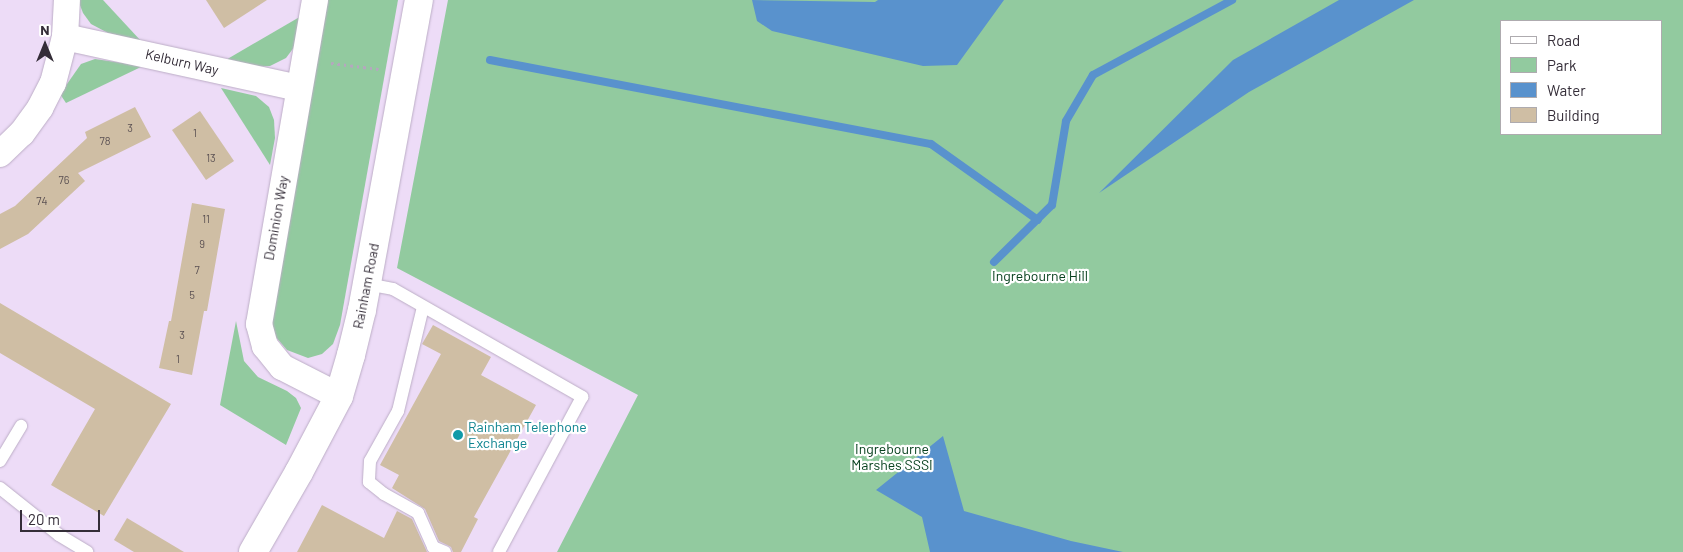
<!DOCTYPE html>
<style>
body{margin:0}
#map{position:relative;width:1683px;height:552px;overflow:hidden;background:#eddcf7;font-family:Barlow,sans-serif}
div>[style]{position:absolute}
.green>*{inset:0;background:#92ca9f}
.water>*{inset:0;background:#5992cd}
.stream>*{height:8px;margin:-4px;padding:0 4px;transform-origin:4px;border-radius:4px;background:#5992cd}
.building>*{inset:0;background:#cfbea4}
.path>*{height:3px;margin-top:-1.5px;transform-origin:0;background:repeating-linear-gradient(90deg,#b5a7be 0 2.5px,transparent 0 6.5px)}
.roads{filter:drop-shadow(0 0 1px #bcadc6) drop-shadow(0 0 1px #bcadc6)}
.lane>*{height:12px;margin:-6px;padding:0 6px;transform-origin:6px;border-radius:6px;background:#fff}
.street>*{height:26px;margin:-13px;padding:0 13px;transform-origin:13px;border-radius:13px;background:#fff}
.primary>*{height:28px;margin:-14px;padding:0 14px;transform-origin:14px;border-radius:14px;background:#fff}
.dots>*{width:14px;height:14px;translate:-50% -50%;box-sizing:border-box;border:2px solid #fff;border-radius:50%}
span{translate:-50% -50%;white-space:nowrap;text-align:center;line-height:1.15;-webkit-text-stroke:4.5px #fff;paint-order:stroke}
.number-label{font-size:11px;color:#5b5153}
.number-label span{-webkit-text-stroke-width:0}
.street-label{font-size:14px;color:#342d38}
.park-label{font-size:14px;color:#07411e}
.culture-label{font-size:14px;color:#0d838f}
.left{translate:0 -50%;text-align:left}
.legend{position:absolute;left:1500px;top:20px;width:162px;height:115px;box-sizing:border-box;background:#fff;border:1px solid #aeabaf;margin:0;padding:6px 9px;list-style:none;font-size:15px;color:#342d38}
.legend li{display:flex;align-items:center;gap:10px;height:25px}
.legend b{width:25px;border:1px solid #aeabaf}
.north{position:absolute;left:20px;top:20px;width:50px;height:50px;-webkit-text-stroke:4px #fff;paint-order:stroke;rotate:0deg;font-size:14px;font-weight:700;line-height:20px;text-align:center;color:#342d38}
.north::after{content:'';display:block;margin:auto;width:18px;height:22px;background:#342d38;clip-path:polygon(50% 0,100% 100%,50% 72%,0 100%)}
.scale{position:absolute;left:20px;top:510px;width:80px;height:22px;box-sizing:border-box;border:2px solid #342d38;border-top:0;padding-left:6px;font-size:15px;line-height:18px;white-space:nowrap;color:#342d38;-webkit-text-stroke:4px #fff;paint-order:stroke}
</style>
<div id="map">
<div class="green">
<div style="clip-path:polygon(78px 0,103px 0,141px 41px,108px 33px,91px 24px,83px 13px)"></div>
<div style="clip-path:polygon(325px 0,398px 0,340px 325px,333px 344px,322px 354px,308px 358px,287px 350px,274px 335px,270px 312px)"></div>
<div style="clip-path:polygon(evenodd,448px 0,1683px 0,1683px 552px,557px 552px,638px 395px,397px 268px,448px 0,1502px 21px,1662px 21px,1662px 134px,1502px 134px,1502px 21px)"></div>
<div style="clip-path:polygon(303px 15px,295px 46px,286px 58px,270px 66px,252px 67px,224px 61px)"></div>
<div style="clip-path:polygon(95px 59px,143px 66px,66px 103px,60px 94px,81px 64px)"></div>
<div style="clip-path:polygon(221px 88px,256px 96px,269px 107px,274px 120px,275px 138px,270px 165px)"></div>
<div style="clip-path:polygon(236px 321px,244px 361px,258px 377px,287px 391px,296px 398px,301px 408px,286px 445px,220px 405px)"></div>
</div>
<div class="water">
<div style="clip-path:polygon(752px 0,875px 2px,878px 0,1004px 0,957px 65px,923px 66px,772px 31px,757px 21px)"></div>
<div style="clip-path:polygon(1339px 0,1414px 0,1249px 92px,1099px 193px,1233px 60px)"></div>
<div style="clip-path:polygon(943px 436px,964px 511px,1071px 541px,1123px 552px,930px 552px,922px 517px,876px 490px)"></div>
</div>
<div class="stream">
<div style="left:490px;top:60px;width:449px;rotate:10.8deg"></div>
<div style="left:931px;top:144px;width:131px;rotate:35.4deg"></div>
<div style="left:994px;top:262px;width:81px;rotate:-44.5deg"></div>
<div style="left:1052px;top:205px;width:85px;rotate:-80.5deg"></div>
<div style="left:1066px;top:121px;width:53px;rotate:-59.6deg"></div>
<div style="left:1093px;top:75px;width:158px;rotate:-28.3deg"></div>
</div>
<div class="building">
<div style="clip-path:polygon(206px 0,267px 0,224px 28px)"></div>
<div style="clip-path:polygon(135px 107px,151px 137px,78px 173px,85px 181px,28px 234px,0 249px,0 214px,15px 206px,87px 138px,85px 132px)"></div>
<div style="clip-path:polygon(200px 111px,234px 161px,206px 180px,172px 130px)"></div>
<div style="clip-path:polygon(192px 203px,225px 209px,207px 311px,204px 311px,192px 375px,159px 368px,169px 321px,171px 321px)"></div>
<div style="clip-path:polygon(0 303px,171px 404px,104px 516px,51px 485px,95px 409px,0 353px)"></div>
<div style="clip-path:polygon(433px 325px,491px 357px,481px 375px,536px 405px,474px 517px,478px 519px,461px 552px,453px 552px,451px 547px,439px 541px,425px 509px,392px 488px,399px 475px,380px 465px,441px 354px,422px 344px)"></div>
<div style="clip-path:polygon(322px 505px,384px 538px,397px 511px,412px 519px,427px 552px,297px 552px)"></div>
<div style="clip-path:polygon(127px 518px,184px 552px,134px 552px,114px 540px)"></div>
</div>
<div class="path">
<div style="left:331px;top:63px;width:48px;rotate:7.1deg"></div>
</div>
<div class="roads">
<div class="lane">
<div style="left:367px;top:284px;width:26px;rotate:11deg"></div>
<div style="left:393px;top:289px;width:218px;rotate:29.7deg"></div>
<div style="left:582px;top:397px;width:176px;rotate:118.2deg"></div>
<div style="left:423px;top:307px;width:107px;rotate:103.5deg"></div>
<div style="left:398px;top:411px;width:57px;rotate:119.2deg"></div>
<div style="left:370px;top:461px;width:21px;rotate:93deg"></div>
<div style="left:369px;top:482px;width:19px;rotate:39deg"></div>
<div style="left:384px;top:494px;width:39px;rotate:29deg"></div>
<div style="left:418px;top:513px;width:37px;rotate:66deg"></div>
<div style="left:433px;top:547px;width:13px;rotate:23deg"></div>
<div style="left:0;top:461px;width:41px;rotate:-59deg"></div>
<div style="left:0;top:488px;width:75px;rotate:38.5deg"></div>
<div style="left:59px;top:535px;width:33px;rotate:31deg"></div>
</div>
<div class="street">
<div style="left:315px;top:0;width:329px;rotate:99.8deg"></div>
<div style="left:259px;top:324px;width:23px;rotate:75deg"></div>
<div style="left:265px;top:346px;width:27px;rotate:51deg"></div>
<div style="left:282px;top:367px;width:64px;rotate:27deg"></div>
<div style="left:65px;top:37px;width:239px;rotate:12.3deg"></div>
<div style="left:0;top:154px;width:30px;rotate:-44deg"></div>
<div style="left:22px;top:133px;width:31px;rotate:-54deg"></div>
<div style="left:40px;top:108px;width:28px;rotate:-63deg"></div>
<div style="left:53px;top:83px;width:48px;rotate:-75.4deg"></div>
<div style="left:65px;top:37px;width:37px;rotate:-87deg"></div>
</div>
<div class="primary">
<div style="left:253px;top:552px;width:92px;rotate:-60.1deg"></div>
<div style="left:299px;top:472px;width:86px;rotate:-62.2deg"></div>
<div style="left:339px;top:396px;width:43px;rotate:-73.7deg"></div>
<div style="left:351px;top:355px;width:46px;rotate:-76.3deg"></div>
<div style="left:362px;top:310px;width:315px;rotate:-79.6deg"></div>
</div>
</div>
<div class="dots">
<div style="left:458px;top:435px;background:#0f9aa8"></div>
</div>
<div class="number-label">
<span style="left:130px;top:128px">3</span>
<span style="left:195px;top:133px">1</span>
<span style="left:105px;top:141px">78</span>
<span style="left:211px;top:158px">13</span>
<span style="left:64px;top:180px">76</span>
<span style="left:42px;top:201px">74</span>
<span style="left:206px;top:219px">11</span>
<span style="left:202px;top:244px">9</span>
<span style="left:197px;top:270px">7</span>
<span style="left:192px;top:295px">5</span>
<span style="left:182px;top:335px">3</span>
<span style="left:178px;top:359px">1</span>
</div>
<div class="street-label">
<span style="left:182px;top:62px;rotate:13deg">Kelburn Way</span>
<span style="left:276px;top:218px;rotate:-80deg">Dominion Way</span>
<span style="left:366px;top:286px;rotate:-79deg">Rainham Road</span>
</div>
<div class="park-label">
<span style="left:1040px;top:276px">Ingrebourne Hill</span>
<span style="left:892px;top:457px">Ingrebourne<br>Marshes SSSI</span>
</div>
<div class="culture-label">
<span class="left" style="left:468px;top:435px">Rainham Telephone<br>Exchange</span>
</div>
<ul class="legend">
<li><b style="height:6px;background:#fff"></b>Road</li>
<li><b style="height:14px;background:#92ca9f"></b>Park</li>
<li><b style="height:14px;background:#5992cd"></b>Water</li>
<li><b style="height:14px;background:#cfbea4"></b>Building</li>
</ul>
<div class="north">N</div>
<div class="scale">20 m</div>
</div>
